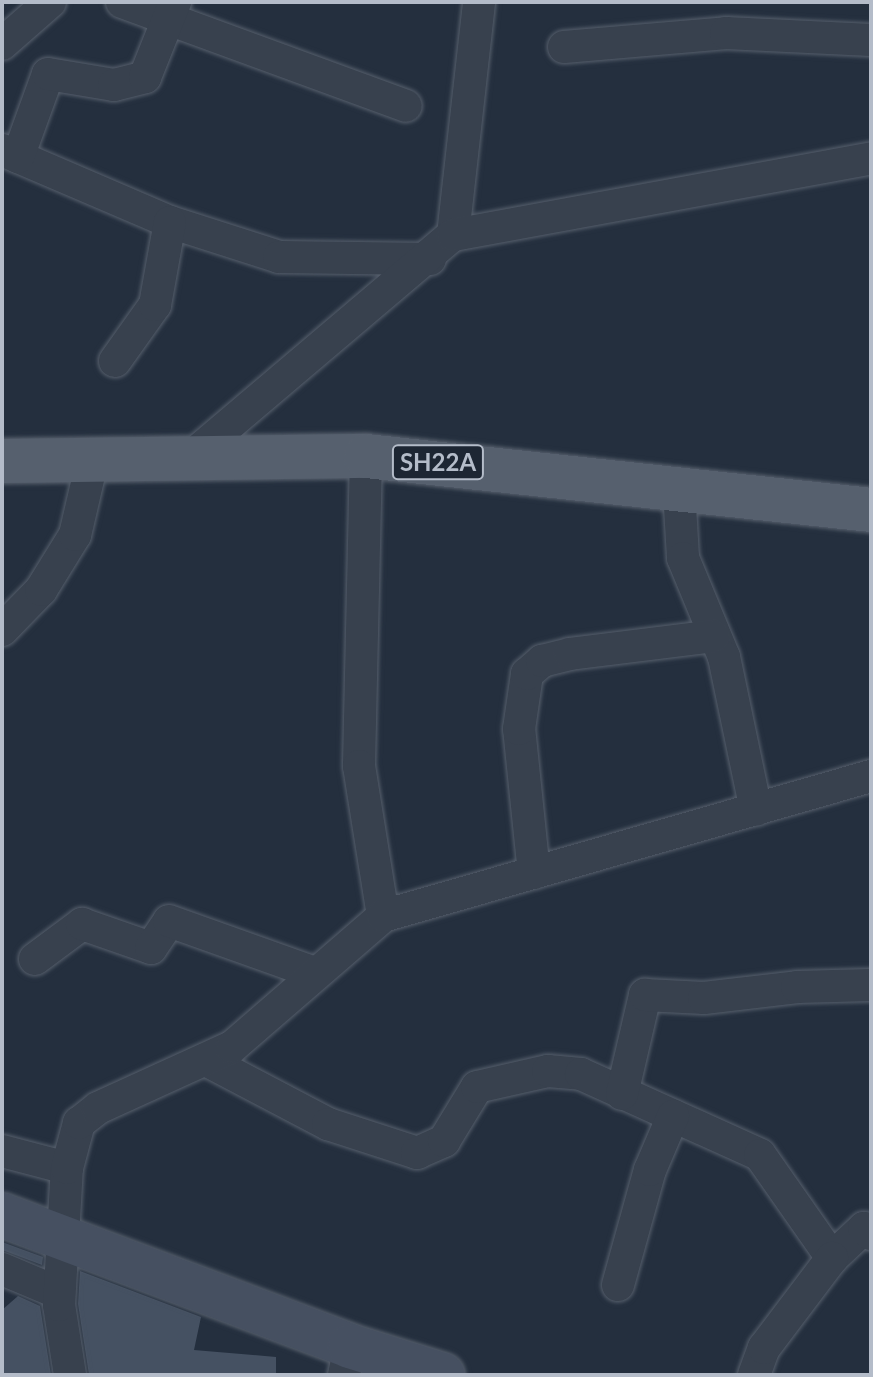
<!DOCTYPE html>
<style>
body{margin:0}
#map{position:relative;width:873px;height:1377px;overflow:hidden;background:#242f3e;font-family:Lato,sans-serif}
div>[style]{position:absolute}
.building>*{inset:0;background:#455162}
.roads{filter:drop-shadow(0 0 2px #565f6c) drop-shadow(0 0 2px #565f6c)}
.street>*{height:32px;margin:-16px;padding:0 16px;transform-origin:16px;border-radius:16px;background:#38414e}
.secondary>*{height:44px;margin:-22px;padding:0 22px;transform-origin:22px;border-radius:22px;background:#465061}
.primary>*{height:44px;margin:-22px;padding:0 22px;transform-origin:22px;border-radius:22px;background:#56606e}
span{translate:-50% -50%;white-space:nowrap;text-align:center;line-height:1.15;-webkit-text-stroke:6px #1d2633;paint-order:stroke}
.shield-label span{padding:2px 6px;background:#1d2633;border:2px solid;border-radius:6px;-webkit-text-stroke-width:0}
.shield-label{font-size:24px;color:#b4bcc9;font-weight:700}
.frame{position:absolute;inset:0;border:4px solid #b4bcc9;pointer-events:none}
</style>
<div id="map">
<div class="building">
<div style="clip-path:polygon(2px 1242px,43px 1257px,42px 1265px,2px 1250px)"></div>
<div style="clip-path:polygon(80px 1271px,201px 1317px,194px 1350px,276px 1357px,276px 1375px,89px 1375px,78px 1304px)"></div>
<div style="clip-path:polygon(18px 1296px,40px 1306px,51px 1375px,2px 1375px,2px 1310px)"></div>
</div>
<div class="roads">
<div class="street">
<div style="left:122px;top:2px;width:302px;rotate:20.1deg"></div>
<div style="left:2px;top:44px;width:64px;rotate:-41.2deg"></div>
<div style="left:564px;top:47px;width:163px;rotate:-4.9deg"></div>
<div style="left:726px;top:33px;width:145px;rotate:2.8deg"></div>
<div style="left:2px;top:150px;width:183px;rotate:23.2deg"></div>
<div style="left:170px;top:222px;width:114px;rotate:17.8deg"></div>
<div style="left:279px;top:257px;width:151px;rotate:0.8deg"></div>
<div style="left:18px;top:157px;width:88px;rotate:-70.1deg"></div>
<div style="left:48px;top:74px;width:67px;rotate:9.5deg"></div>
<div style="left:114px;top:85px;width:32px;rotate:-14deg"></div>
<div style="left:145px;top:77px;width:81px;rotate:-68.2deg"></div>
<div style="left:453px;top:235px;width:234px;rotate:-83.6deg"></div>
<div style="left:115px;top:361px;width:69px;rotate:-54.5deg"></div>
<div style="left:155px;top:305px;width:84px;rotate:-79.8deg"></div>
<div style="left:192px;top:456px;width:342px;rotate:-40.3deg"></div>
<div style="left:453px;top:235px;width:425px;rotate:-10.4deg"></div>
<div style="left:366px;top:456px;width:310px;rotate:91.3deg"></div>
<div style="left:359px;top:766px;width:152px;rotate:80.9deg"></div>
<div style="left:679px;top:490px;width:68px;rotate:86.6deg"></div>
<div style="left:683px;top:558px;width:107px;rotate:67.5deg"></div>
<div style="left:724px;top:657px;width:156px;rotate:78.2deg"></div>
<div style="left:2px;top:630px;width:56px;rotate:-45.7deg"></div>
<div style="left:41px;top:590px;width:65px;rotate:-58.3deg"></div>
<div style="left:75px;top:535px;width:75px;rotate:-76.9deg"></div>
<div style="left:534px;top:873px;width:145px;rotate:-95.9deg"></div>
<div style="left:519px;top:729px;width:56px;rotate:-81.7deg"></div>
<div style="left:527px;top:674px;width:20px;rotate:-41deg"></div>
<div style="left:542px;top:661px;width:29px;rotate:-14deg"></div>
<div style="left:570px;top:654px;width:145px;rotate:-7.1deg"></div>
<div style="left:35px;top:959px;width:59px;rotate:-36.7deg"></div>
<div style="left:82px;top:924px;width:73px;rotate:19.2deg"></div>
<div style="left:151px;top:948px;width:32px;rotate:-56deg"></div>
<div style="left:169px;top:921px;width:155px;rotate:19.6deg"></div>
<div style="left:208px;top:1061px;width:136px;rotate:27.7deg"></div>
<div style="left:328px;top:1124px;width:94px;rotate:18deg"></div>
<div style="left:417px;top:1153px;width:30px;rotate:-24deg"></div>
<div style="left:444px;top:1141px;width:63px;rotate:-58.6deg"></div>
<div style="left:477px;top:1087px;width:73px;rotate:-12.7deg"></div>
<div style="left:548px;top:1071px;width:33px;rotate:5deg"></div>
<div style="left:581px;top:1074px;width:196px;rotate:24.3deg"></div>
<div style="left:760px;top:1155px;width:126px;rotate:55deg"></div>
<div style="left:832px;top:1258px;width:44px;rotate:-43.2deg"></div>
<div style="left:864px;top:1228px;width:9px;rotate:41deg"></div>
<div style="left:622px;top:1094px;width:102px;rotate:-76.9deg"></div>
<div style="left:645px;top:995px;width:59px;rotate:2.9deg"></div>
<div style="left:704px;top:998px;width:94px;rotate:-6.7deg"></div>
<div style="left:797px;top:987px;width:74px;rotate:-1.5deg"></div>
<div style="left:2px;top:1151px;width:67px;rotate:14.7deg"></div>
<div style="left:2px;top:1269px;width:62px;rotate:22.8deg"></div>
<div style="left:618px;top:1285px;width:119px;rotate:-74.5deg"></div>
<div style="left:650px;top:1170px;width:59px;rotate:-66.9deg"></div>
<div style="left:70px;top:1375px;width:71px;rotate:-98.9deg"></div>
<div style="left:59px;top:1305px;width:137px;rotate:-86.7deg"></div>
<div style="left:67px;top:1168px;width:47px;rotate:-75.1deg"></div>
<div style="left:79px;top:1123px;width:24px;rotate:-38deg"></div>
<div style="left:98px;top:1108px;width:147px;rotate:-24.5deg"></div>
<div style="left:232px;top:1047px;width:200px;rotate:-40.9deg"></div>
<div style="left:383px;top:916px;width:508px;rotate:-16.01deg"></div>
<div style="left:344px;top:1375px;width:30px;rotate:-78deg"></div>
<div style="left:754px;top:1375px;width:29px;rotate:-70deg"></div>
<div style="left:764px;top:1348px;width:113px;rotate:-52.9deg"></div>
</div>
<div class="secondary">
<div style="left:2px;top:1215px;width:372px;rotate:20.6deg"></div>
<div style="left:350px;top:1346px;width:97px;rotate:17.3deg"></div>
</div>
<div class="primary">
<div style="left:2px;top:461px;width:364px;rotate:-0.8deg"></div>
<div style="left:366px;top:456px;width:508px;rotate:6.1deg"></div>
</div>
</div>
<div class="shield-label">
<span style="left:438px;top:462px">SH22A</span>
</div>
<div class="frame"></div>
</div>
